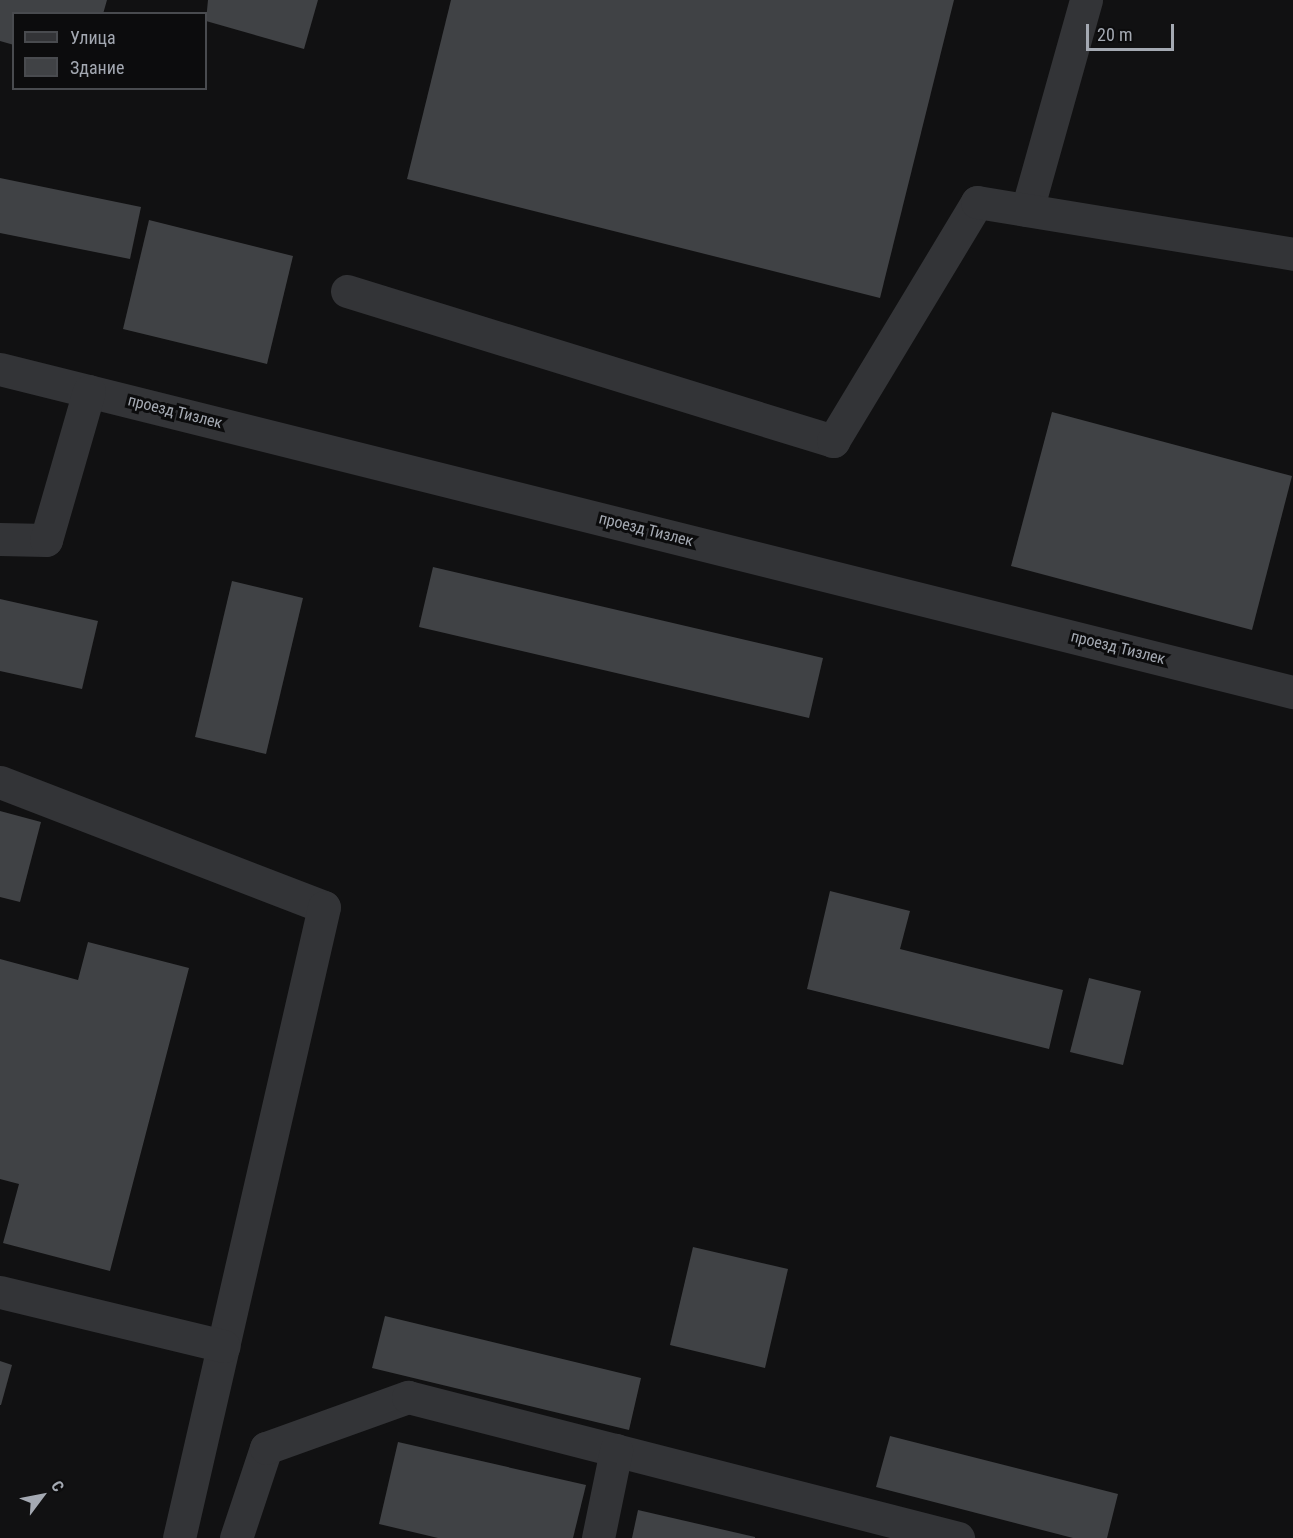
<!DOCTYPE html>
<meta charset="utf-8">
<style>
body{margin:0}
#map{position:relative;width:1293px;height:1538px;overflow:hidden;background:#111112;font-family:"Roboto Condensed",sans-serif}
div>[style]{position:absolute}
.building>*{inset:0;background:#404245}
.minor>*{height:33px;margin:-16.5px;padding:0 16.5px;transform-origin:16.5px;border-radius:16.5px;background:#333437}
span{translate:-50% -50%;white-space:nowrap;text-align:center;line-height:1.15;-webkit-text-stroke:6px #0c0c0d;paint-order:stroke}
.street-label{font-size:16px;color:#a4a9b2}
.legend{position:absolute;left:12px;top:12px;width:195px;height:78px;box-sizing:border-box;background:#0c0c0d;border:2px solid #494b4f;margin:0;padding:8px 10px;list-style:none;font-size:18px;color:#a4a9b2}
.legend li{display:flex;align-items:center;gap:12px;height:30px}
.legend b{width:30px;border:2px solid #494b4f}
.north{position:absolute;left:12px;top:1466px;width:60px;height:60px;-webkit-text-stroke:4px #0c0c0d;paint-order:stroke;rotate:58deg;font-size:16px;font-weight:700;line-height:24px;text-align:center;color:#a4a9b2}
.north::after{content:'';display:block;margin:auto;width:21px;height:27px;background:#a4a9b2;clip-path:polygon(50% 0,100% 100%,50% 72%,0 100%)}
.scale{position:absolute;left:1086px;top:24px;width:88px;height:27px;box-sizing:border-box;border:3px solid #a4a9b2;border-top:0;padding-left:8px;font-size:18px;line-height:21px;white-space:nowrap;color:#a4a9b2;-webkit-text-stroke:4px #0c0c0d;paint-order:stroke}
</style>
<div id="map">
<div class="building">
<div style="clip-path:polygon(0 0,107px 0,103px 14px,14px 14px,14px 45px,0 41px)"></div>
<div style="clip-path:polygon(208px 0,318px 0,304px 49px,206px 21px)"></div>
<div style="clip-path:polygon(451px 0,954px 0,880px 298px,407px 179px)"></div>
<div style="clip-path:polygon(0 178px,141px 207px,130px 259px,0 233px)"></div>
<div style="clip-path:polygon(149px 220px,293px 256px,267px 364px,123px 329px)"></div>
<div style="clip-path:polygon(1052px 412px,1292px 476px,1252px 630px,1011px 566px)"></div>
<div style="clip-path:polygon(433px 567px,823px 658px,809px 718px,419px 627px)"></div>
<div style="clip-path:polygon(232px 581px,303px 598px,266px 754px,195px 737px)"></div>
<div style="clip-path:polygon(0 599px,98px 621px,82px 689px,0 671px)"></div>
<div style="clip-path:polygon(0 811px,41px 822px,20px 902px,0 897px)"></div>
<div style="clip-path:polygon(830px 891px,910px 911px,900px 949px,1063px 990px,1049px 1049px,807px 989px)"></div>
<div style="clip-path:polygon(88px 942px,189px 968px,110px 1271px,3px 1243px,19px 1184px,0 1179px,0 959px,78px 980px)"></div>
<div style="clip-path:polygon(1089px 978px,1141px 991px,1123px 1065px,1070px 1052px)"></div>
<div style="clip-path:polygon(693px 1247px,788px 1269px,765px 1368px,670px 1345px)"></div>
<div style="clip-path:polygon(385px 1316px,641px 1378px,629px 1430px,372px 1368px)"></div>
<div style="clip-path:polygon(0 1361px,12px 1365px,1px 1405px,0 1405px)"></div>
<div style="clip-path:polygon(890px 1436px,1118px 1494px,1107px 1538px,1073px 1538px,876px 1487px)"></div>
<div style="clip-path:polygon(398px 1442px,586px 1485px,573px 1538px,438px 1538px,379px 1524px)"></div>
<div style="clip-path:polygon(638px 1510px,755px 1537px,755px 1538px,632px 1538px)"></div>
</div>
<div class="minor">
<div style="left:1027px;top:210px;width:218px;rotate:-74.3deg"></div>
<div style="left:347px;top:291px;width:509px;rotate:17.15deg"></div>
<div style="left:833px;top:441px;width:279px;rotate:-58.9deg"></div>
<div style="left:977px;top:202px;width:320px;rotate:9.3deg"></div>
<div style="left:0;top:369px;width:1333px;rotate:14.03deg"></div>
<div style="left:0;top:539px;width:46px;rotate:1.2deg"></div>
<div style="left:46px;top:540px;width:155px;rotate:-73.9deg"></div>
<div style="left:0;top:782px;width:347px;rotate:21.1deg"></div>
<div style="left:324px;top:907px;width:647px;rotate:102.94deg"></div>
<div style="left:0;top:1292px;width:230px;rotate:13.6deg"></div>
<div style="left:236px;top:1538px;width:95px;rotate:-71.6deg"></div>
<div style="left:266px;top:1448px;width:151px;rotate:-19.8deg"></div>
<div style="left:408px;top:1397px;width:568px;rotate:14.38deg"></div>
<div style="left:598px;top:1538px;width:90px;rotate:-78.4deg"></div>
</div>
<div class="street-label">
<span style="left:175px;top:412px;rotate:14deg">проезд Тизлек</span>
<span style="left:646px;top:530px;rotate:14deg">проезд Тизлек</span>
<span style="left:1118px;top:648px;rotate:14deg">проезд Тизлек</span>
</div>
<ul class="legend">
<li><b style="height:8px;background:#333437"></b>Улица</li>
<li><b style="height:16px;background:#404245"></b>Здание</li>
</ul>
<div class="north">С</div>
<div class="scale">20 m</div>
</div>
